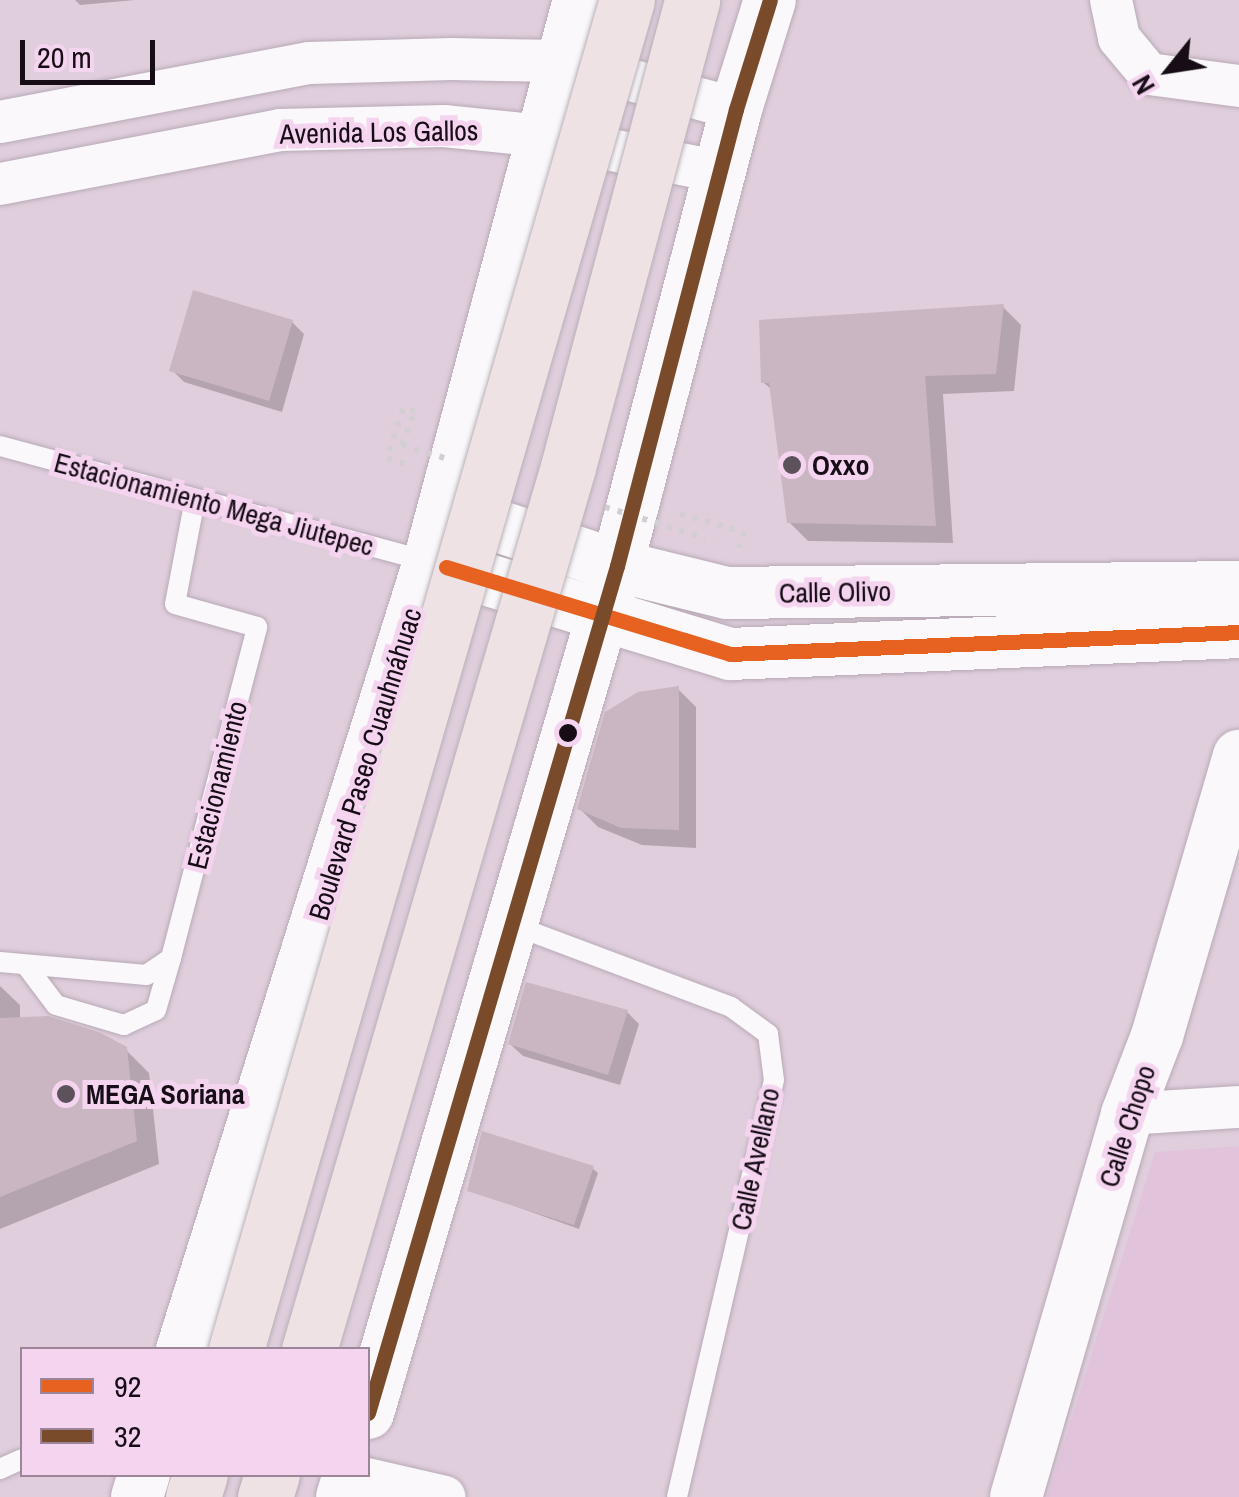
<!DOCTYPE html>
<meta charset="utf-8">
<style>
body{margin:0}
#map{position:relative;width:1239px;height:1497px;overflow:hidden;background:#e0cedd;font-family:"Archivo Narrow",sans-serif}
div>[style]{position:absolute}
.built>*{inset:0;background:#e1c4dc}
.shadow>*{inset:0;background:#0003}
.building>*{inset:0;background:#cab6c2}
.path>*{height:6px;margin-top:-3px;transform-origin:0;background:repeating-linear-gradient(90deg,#d3ced2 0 5px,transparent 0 13px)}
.roads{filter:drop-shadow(0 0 2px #b8aab6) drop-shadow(0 0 2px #b8aab6)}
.service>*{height:20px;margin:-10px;padding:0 10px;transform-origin:10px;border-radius:10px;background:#faf8fa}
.minor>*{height:42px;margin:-21px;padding:0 21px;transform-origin:21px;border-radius:21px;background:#faf8fa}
.tertiary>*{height:52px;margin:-26px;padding:0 26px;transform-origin:26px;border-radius:26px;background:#faf8fa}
.primary>*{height:55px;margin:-27.5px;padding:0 27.5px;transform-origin:27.5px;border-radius:27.5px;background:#eee2e4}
.path-bridge>*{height:6px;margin-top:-3px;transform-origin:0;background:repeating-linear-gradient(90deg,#d3ced2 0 5px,transparent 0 13px)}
.bridges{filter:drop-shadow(0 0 2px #b8b0b7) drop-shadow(0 0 2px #b8b0b7)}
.primary-bridge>*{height:55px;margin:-27.5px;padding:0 27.5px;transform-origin:27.5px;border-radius:27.5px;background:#eee2e4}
.bus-1>*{height:15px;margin:-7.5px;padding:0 7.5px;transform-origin:7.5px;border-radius:7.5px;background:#e76121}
.bus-2>*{height:15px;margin:-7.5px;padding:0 7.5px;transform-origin:7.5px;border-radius:7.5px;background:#7a4b2a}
.dots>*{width:28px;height:28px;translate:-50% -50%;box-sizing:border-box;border:5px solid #f5d4f0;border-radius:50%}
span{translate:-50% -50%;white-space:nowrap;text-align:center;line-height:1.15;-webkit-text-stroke:10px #f5d4f0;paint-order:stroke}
.street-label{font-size:28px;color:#170d16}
.poi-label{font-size:28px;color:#170d16;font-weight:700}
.left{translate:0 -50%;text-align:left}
.legend{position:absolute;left:20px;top:1347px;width:350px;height:130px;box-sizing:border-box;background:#f5d4f0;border:2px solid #9c8499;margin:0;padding:12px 18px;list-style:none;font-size:30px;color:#170d16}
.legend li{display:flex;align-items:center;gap:20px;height:50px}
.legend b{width:50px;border:2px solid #9c8499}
.north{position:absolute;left:1119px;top:20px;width:100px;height:100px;-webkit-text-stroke:8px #f5d4f0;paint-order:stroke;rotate:240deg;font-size:28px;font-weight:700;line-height:40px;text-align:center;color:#170d16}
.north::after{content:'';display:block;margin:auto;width:35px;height:45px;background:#170d16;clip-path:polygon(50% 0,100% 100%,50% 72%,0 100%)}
.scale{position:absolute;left:20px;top:40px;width:135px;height:45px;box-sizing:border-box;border:5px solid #170d16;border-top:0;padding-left:12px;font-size:30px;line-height:35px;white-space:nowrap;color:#170d16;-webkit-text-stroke:8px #f5d4f0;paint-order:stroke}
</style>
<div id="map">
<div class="built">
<div style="clip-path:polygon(1239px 1146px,1239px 1497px,1047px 1497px,1155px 1152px)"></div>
</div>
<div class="shadow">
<div style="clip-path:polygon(75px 0,135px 0,80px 5px)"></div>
<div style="clip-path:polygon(1003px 307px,1021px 325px,1014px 391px,943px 394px,953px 543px,808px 541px,789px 522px,773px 391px,763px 382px)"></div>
<div style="clip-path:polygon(292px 322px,304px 334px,282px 412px,184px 382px,172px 370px)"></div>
<div style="clip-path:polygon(678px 689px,696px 707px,696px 848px,642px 845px,598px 827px,580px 809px)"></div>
<div style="clip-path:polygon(0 986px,20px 1005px,20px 1020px,125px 1049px,149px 1073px,159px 1164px,0 1229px)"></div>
<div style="clip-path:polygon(627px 1012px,639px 1024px,620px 1085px,523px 1056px,510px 1044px)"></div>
<div style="clip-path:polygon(592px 1168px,598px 1173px,579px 1229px,469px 1190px)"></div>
</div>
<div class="building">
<div style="clip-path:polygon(193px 290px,293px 320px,269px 401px,169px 371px)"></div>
<div style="clip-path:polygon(1004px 304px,996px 374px,925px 376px,936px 526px,787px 523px,769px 383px,761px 383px,759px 320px)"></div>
<div style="clip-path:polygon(679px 686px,679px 830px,621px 828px,577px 809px,605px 712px,638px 692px)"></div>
<div style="clip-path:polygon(526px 982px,628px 1010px,608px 1075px,508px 1044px)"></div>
<div style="clip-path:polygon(48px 1016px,101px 1033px,127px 1047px,137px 1141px,0 1197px,0 1018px)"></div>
<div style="clip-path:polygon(482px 1131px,594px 1166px,574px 1225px,467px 1191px)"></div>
</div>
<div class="path">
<div style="left:402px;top:445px;width:36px;rotate:-69deg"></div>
<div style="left:415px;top:411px;width:12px;rotate:-171deg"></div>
<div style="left:403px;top:409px;width:52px;rotate:108.1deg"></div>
<div style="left:387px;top:458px;width:19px;rotate:18deg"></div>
<div style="left:680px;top:514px;width:66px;rotate:15.7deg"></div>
<div style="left:744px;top:532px;width:16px;rotate:108deg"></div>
</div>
<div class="roads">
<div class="service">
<div style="left:0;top:446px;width:442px;rotate:15.1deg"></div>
<div style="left:513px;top:925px;width:233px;rotate:20.6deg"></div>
<div style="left:731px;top:1007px;width:46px;rotate:36.1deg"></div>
<div style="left:768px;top:1034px;width:46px;rotate:82.6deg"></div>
<div style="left:774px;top:1080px;width:428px;rotate:103.1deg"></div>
<div style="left:0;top:962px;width:147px;rotate:5.1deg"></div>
<div style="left:146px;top:975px;width:30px;rotate:-34deg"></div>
<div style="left:171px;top:958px;width:342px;rotate:-75.4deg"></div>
<div style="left:257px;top:627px;width:85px;rotate:-164.3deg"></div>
<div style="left:175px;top:604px;width:107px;rotate:-79.2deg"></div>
<div style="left:28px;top:968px;width:46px;rotate:52.9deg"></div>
<div style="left:56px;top:1005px;width:71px;rotate:16.4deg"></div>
<div style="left:124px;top:1025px;width:35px;rotate:-25deg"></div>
<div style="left:156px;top:1010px;width:54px;rotate:-73.9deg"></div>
<div style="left:0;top:1469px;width:24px;rotate:-24deg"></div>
</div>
<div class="minor">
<div style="left:1111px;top:0;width:39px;rotate:78deg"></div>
<div style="left:1119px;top:38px;width:47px;rotate:50.2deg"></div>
<div style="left:1149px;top:74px;width:91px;rotate:7.6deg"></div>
<div style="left:0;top:122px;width:315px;rotate:-10.8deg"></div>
<div style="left:309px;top:63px;width:143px;rotate:-1.6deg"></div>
<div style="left:452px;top:59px;width:109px;rotate:1.1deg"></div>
<div style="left:561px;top:61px;width:181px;rotate:15.3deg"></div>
<div style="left:0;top:184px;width:285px;rotate:-10.9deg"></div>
<div style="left:280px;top:130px;width:164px;rotate:-1.4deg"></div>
<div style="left:444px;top:126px;width:99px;rotate:5.8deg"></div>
<div style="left:542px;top:136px;width:183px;rotate:11.4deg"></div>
<div style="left:1127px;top:1114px;width:112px;rotate:-3.6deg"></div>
<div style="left:349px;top:1475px;width:98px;rotate:12.9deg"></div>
</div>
<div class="tertiary">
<div style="left:444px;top:508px;width:182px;rotate:18.5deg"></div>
<div style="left:617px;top:566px;width:113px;rotate:13.8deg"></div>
<div style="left:727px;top:593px;width:512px;rotate:-0.67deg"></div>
<div style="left:429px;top:562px;width:315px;rotate:17deg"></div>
<div style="left:730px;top:654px;width:509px;rotate:-2.47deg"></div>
<div style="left:182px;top:1350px;width:826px;rotate:-72.6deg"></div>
<div style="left:429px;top:562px;width:582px;rotate:-75.06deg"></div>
<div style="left:368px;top:1413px;width:883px;rotate:-73.62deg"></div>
<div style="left:617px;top:566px;width:472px;rotate:-75.4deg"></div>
<div style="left:736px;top:109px;width:114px;rotate:-72.7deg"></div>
<div style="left:137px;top:1497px;width:24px;rotate:-73deg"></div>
<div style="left:342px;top:1497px;width:24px;rotate:-73deg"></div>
<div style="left:1016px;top:1497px;width:399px;rotate:-73.8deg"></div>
<div style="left:1127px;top:1114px;width:84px;rotate:-69deg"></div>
<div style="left:1157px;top:1036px;width:292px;rotate:-73.7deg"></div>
</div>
<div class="primary">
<div style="left:193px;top:1497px;width:24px;rotate:-73deg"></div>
<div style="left:265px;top:1497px;width:24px;rotate:-73deg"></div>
</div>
</div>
<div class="path-bridge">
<div style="left:402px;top:445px;width:45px;rotate:16.8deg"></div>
<div style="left:605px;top:507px;width:105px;rotate:17.2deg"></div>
</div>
<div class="bridges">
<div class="primary-bridge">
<div style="left:236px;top:1350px;width:1405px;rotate:-73.85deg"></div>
<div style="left:309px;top:1350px;width:920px;rotate:-73.65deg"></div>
<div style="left:568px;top:467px;width:483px;rotate:-75.1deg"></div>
</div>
</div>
<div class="bus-1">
<div style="left:446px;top:567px;width:297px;rotate:17deg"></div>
<div style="left:730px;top:654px;width:509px;rotate:-2.47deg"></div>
</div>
<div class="bus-2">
<div style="left:368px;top:1413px;width:883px;rotate:-73.62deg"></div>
<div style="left:617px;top:566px;width:472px;rotate:-75.4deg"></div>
<div style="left:736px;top:109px;width:114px;rotate:-72.7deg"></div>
</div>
<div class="dots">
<div style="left:792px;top:465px;background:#5d515c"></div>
<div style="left:568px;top:733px;background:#170d16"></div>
<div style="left:66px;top:1094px;background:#5d515c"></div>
</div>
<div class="street-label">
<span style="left:379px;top:132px;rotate:-1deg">Avenida Los Gallos</span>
<span style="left:214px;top:504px;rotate:15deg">Estacionamiento Mega Jiutepec</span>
<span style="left:835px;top:592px;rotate:-1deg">Calle Olivo</span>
<span style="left:365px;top:764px;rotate:-73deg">Boulevard Paseo Cuauhnáhuac</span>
<span style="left:217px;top:785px;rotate:-76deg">Estacionamiento</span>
<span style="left:1127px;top:1126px;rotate:-72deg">Calle Chopo</span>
<span style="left:755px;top:1159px;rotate:-78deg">Calle Avellano</span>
</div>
<div class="poi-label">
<span class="left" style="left:812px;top:465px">Oxxo</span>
<span class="left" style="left:86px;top:1094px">MEGA Soriana</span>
</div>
<ul class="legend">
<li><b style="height:12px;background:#e76121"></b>92</li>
<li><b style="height:12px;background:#7a4b2a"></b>32</li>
</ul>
<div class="north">N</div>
<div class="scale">20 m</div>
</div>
